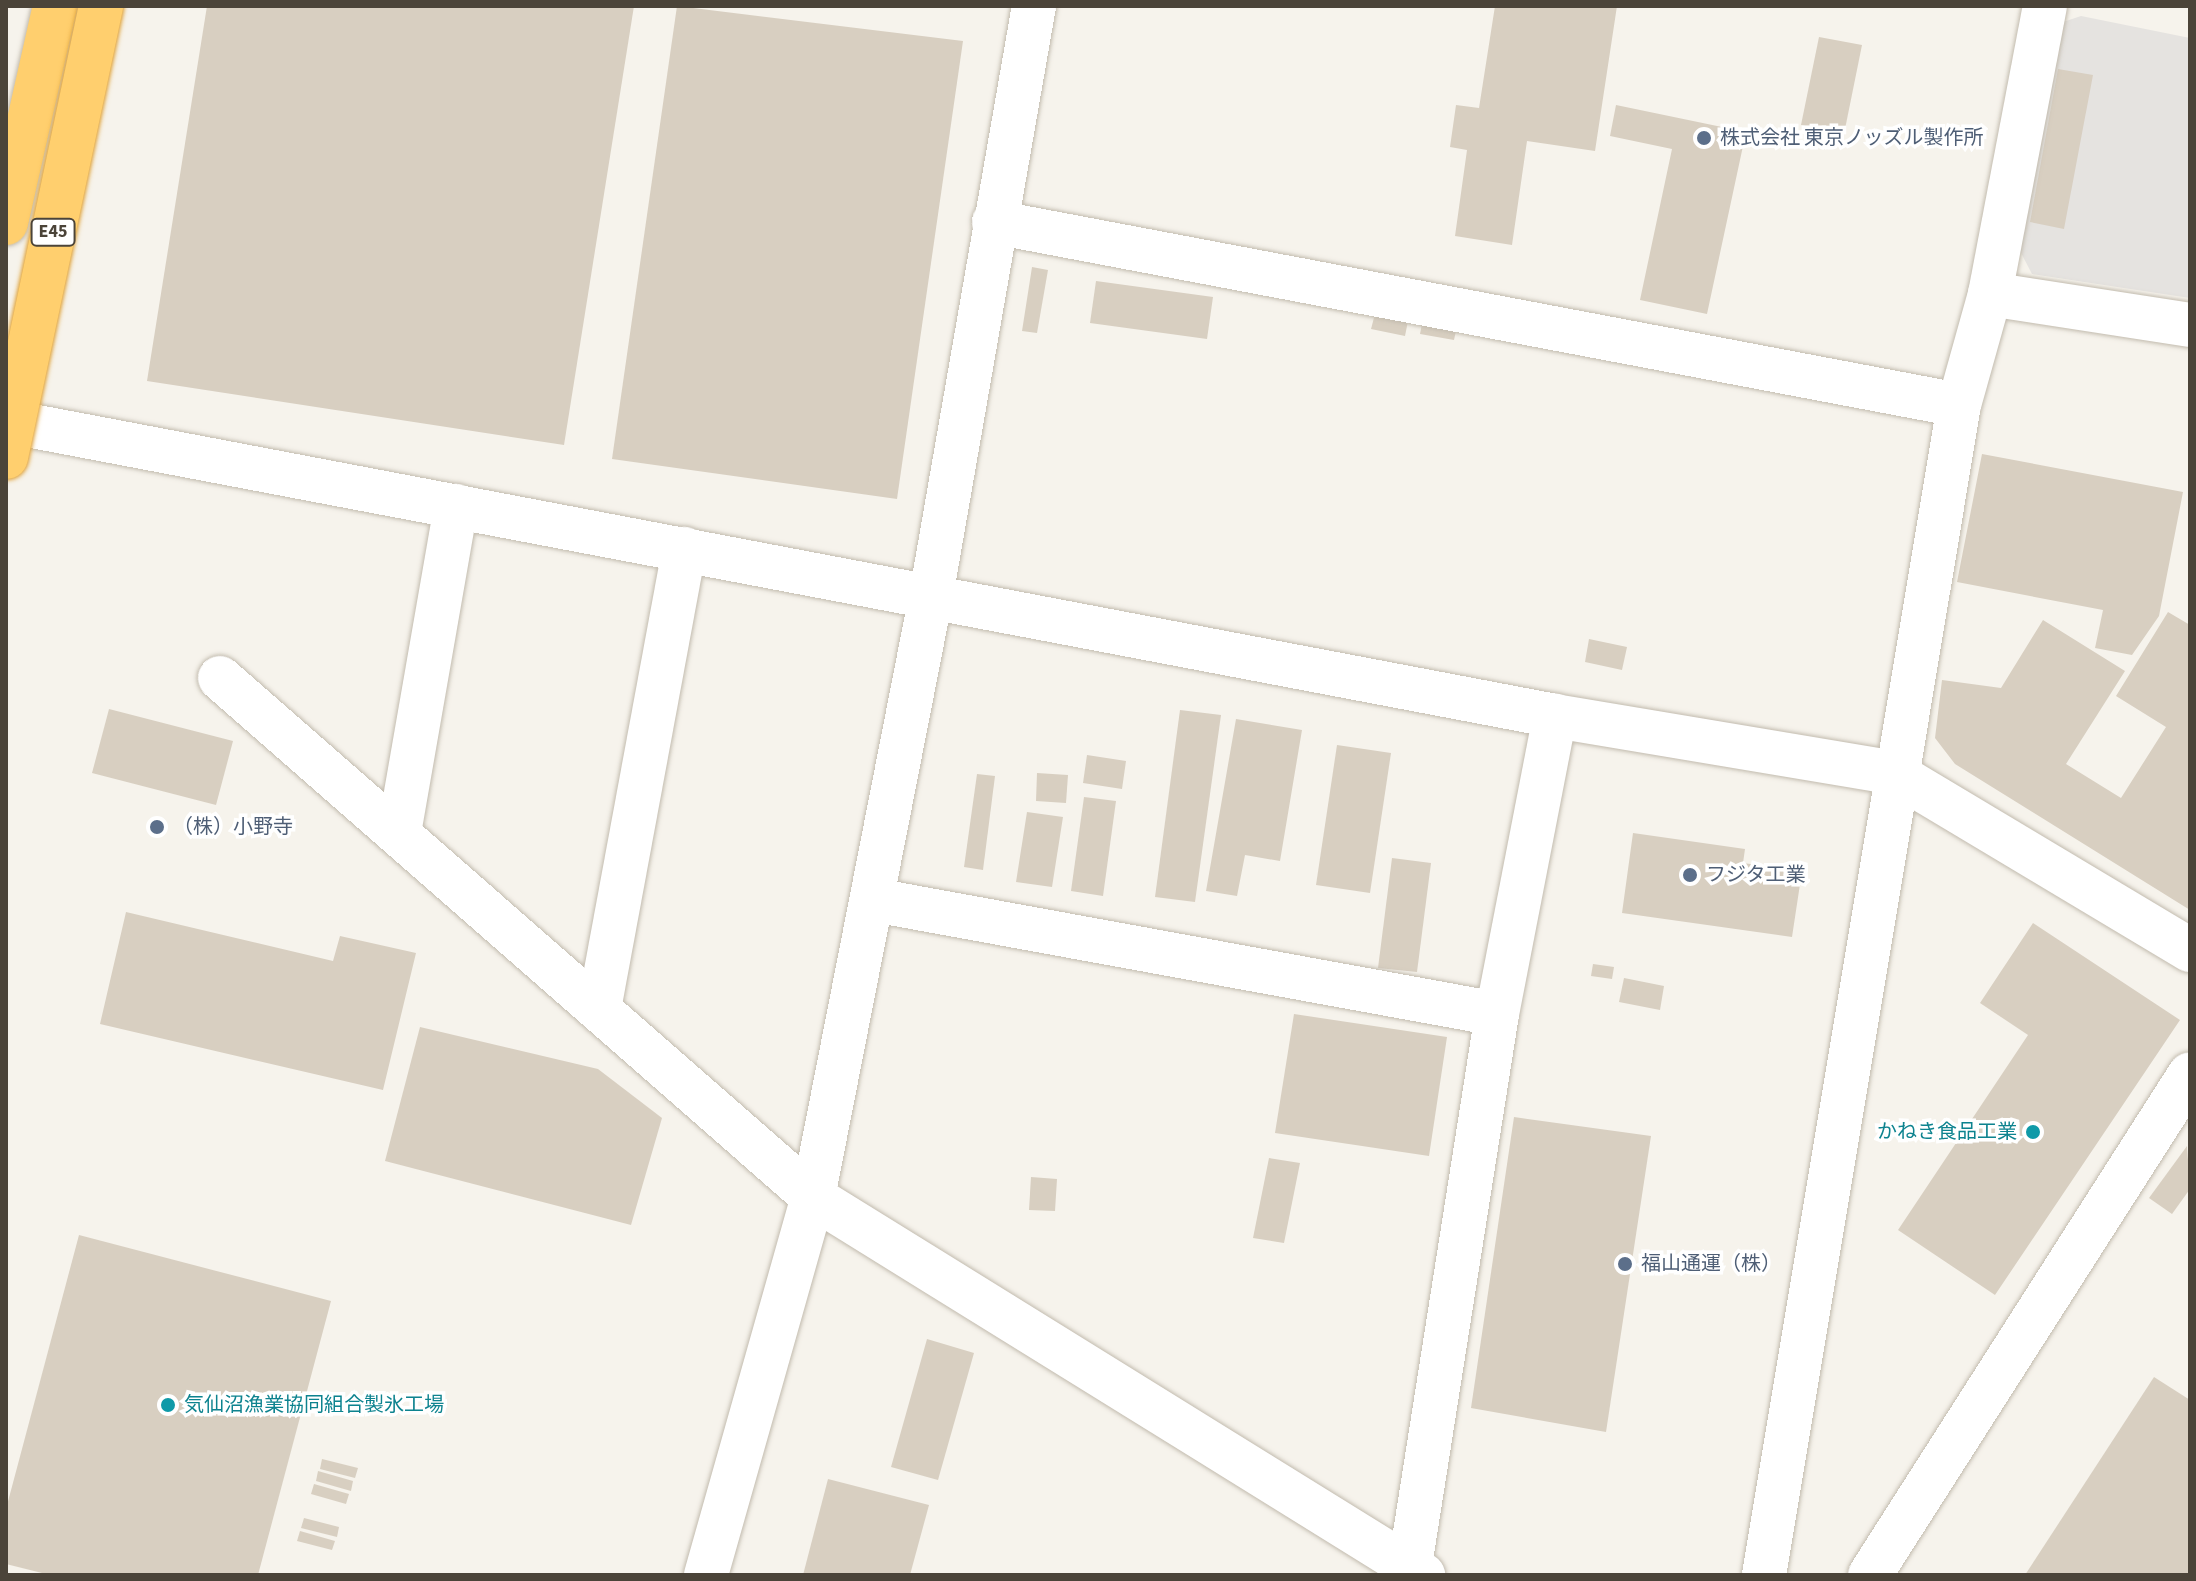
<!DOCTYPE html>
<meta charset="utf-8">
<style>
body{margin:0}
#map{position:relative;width:2196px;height:1581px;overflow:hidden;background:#f6f3ec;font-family:"Source Sans 3","Noto Sans JP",sans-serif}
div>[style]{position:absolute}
.parking>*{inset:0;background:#e5e3e0}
.building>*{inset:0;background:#d8cfc1}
.roads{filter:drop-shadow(0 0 2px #c2bbae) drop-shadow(0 0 2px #c2bbae)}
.minor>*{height:44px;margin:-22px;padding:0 22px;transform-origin:22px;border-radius:22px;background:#fff}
.highway>*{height:44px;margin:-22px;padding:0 22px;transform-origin:22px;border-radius:22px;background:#ffcf6e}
.bridges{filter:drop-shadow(0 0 2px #e0a43c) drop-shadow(0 0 2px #e0a43c)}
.highway-bridge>*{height:44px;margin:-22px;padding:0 22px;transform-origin:22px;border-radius:22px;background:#ffcf6e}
.dots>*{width:22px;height:22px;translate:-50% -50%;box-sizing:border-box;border:4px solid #fff;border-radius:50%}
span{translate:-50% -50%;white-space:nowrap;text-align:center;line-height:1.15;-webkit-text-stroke:7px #fff;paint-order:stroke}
.shield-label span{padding:2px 6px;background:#fff;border:2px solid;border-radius:6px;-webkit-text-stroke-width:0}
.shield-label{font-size:18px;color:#4b4439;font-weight:700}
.service-label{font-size:20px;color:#4e5e75}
.left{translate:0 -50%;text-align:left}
.culture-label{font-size:20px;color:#0d838f}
.right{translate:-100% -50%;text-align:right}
.frame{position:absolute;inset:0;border:8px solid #4b4439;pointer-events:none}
</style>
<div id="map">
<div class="parking">
<div style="clip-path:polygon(2081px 16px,2190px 38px,2190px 298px,2032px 274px,2019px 249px,2054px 25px)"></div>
</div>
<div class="building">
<div style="clip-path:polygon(207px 6px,634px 6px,564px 445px,147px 381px)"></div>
<div style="clip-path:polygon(677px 6px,963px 41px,897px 499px,612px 459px)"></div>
<div style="clip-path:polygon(1495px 6px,1617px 6px,1595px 151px,1527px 141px,1512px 245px,1455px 236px,1467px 150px,1450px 147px,1456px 105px,1479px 108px)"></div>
<div style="clip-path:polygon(1819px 37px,1862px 45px,1844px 134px,1801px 125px)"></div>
<div style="clip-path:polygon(2058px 69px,2093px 75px,2064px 229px,2030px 222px)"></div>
<div style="clip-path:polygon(1616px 105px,1746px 132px,1707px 314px,1640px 300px,1672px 149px,1610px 136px)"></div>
<div style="clip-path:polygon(1032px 267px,1048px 270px,1037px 333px,1022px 331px)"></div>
<div style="clip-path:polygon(1096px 281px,1213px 297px,1207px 339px,1090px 323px)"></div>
<div style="clip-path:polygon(1375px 314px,1408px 321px,1405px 336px,1371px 329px)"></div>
<div style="clip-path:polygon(1423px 319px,1457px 326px,1454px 340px,1420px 334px)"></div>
<div style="clip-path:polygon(1982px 454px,2183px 492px,2159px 616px,2132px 655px,2095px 648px,2103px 610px,1957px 582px)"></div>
<div style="clip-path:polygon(2168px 612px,2190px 625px,2190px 910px,1955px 764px,1935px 738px,1942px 680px,2001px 688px,2043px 620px,2125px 671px,2066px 764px,2121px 798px,2166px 727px,2116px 696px)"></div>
<div style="clip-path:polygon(1589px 639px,1627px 647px,1622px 670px,1585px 662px)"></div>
<div style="clip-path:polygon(109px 709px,233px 741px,216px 805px,92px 773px)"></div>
<div style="clip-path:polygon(1180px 710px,1221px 715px,1195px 902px,1155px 897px)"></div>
<div style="clip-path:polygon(1236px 719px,1302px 730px,1280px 861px,1245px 855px,1237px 896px,1206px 891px)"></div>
<div style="clip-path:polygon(1337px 745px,1391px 753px,1370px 893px,1316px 885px)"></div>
<div style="clip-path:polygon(1087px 755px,1126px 761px,1122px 789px,1083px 783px)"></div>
<div style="clip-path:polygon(1037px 773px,1068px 775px,1066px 803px,1036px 801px)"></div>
<div style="clip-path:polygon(977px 774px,995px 776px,983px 870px,964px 867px)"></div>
<div style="clip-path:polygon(1084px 797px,1116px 801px,1103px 896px,1071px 891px)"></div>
<div style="clip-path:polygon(1027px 812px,1063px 817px,1052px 887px,1016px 882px)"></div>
<div style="clip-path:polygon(1633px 833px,1745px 849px,1743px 863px,1802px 871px,1792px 937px,1622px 913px)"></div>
<div style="clip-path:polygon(1392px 858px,1431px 863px,1417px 972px,1378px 968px)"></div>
<div style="clip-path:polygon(126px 912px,333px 961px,340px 936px,416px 953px,383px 1090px,100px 1024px)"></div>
<div style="clip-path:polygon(2033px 923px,2180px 1020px,1995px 1295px,1898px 1230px,2028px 1035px,1980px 1003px)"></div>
<div style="clip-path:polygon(1593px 964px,1614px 967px,1612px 979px,1591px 976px)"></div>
<div style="clip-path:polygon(1624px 978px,1664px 986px,1660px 1010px,1619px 1002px)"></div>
<div style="clip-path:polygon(1294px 1014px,1447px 1037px,1429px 1156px,1275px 1133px)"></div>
<div style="clip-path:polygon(420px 1027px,598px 1069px,662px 1118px,631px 1225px,385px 1161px)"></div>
<div style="clip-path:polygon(1514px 1117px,1651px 1136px,1606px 1432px,1471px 1408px)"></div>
<div style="clip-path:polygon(2187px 1146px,2190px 1189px,2172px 1214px,2149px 1198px)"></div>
<div style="clip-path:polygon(1269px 1158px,1300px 1163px,1284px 1243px,1253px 1238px)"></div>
<div style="clip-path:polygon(1031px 1177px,1057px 1179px,1055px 1211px,1029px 1210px)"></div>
<div style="clip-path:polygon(79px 1235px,331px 1301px,258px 1575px,50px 1575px,6px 1564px,6px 1509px)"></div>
<div style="clip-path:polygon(927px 1339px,974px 1353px,938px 1480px,891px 1467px)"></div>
<div style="clip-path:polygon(2154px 1377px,2190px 1400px,2190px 1575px,2025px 1575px)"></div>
<div style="clip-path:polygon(322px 1459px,358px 1468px,355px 1478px,320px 1469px)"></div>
<div style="clip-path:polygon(318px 1471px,353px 1481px,351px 1491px,316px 1481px)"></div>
<div style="clip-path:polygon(828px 1479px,929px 1505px,910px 1575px,803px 1575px)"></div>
<div style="clip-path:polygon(314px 1484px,349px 1494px,346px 1504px,311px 1494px)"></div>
<div style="clip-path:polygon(304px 1518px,339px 1527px,337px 1537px,301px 1528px)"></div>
<div style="clip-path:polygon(300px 1531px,335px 1541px,332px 1550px,297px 1541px)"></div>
</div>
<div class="roads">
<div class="minor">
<div style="left:994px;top:222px;width:982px;rotate:10.74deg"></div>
<div style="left:1990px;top:294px;width:202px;rotate:8.8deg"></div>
<div style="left:6px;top:421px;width:1577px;rotate:10.78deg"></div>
<div style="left:1555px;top:716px;width:344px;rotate:9.5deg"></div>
<div style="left:1894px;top:773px;width:345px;rotate:30.9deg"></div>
<div style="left:220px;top:678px;width:788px;rotate:41.19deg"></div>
<div style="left:813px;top:1197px;width:718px;rotate:31.79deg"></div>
<div style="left:399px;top:833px;width:332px;rotate:-80.1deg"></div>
<div style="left:874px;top:900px;width:633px;rotate:10.37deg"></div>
<div style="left:599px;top:1009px;width:468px;rotate:-79.5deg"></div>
<div style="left:1410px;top:1565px;width:558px;rotate:-81.03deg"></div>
<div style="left:1497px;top:1014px;width:304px;rotate:-79deg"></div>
<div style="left:706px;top:1575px;width:393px;rotate:-74.2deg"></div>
<div style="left:813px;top:1197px;width:612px;rotate:-78.89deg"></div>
<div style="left:931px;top:596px;width:599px;rotate:-80.1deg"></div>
<div style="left:1764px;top:1575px;width:1186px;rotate:-80.54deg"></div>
<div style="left:1959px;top:405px;width:115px;rotate:-74.4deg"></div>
<div style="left:1990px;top:294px;width:293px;rotate:-79.2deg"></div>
<div style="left:1870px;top:1575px;width:594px;rotate:-57.43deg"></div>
</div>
<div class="highway">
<div style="left:6px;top:223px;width:222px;rotate:-77.3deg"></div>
</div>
</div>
<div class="bridges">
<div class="highway-bridge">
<div style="left:6px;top:457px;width:461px;rotate:-78.1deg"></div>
</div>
</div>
<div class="dots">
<div style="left:1704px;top:138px;background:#5c6f8a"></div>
<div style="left:157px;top:827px;background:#5c6f8a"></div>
<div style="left:1690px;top:875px;background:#5c6f8a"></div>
<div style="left:2033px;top:1132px;background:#0f9aa8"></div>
<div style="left:1625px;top:1264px;background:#5c6f8a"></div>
<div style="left:168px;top:1405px;background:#0f9aa8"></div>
</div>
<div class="shield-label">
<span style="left:53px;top:232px">E45</span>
</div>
<div class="service-label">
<span class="left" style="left:1720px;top:138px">株式会社 東京ノッズル製作所</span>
<span class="left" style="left:173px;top:827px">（株）小野寺</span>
<span class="left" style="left:1706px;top:875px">フジタ工業</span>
<span class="left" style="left:1641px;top:1264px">福山通運（株）</span>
</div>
<div class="culture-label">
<span class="right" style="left:2017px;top:1132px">かねき食品工業</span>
<span class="left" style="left:184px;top:1405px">気仙沼漁業協同組合製氷工場</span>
</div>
<div class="frame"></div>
</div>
